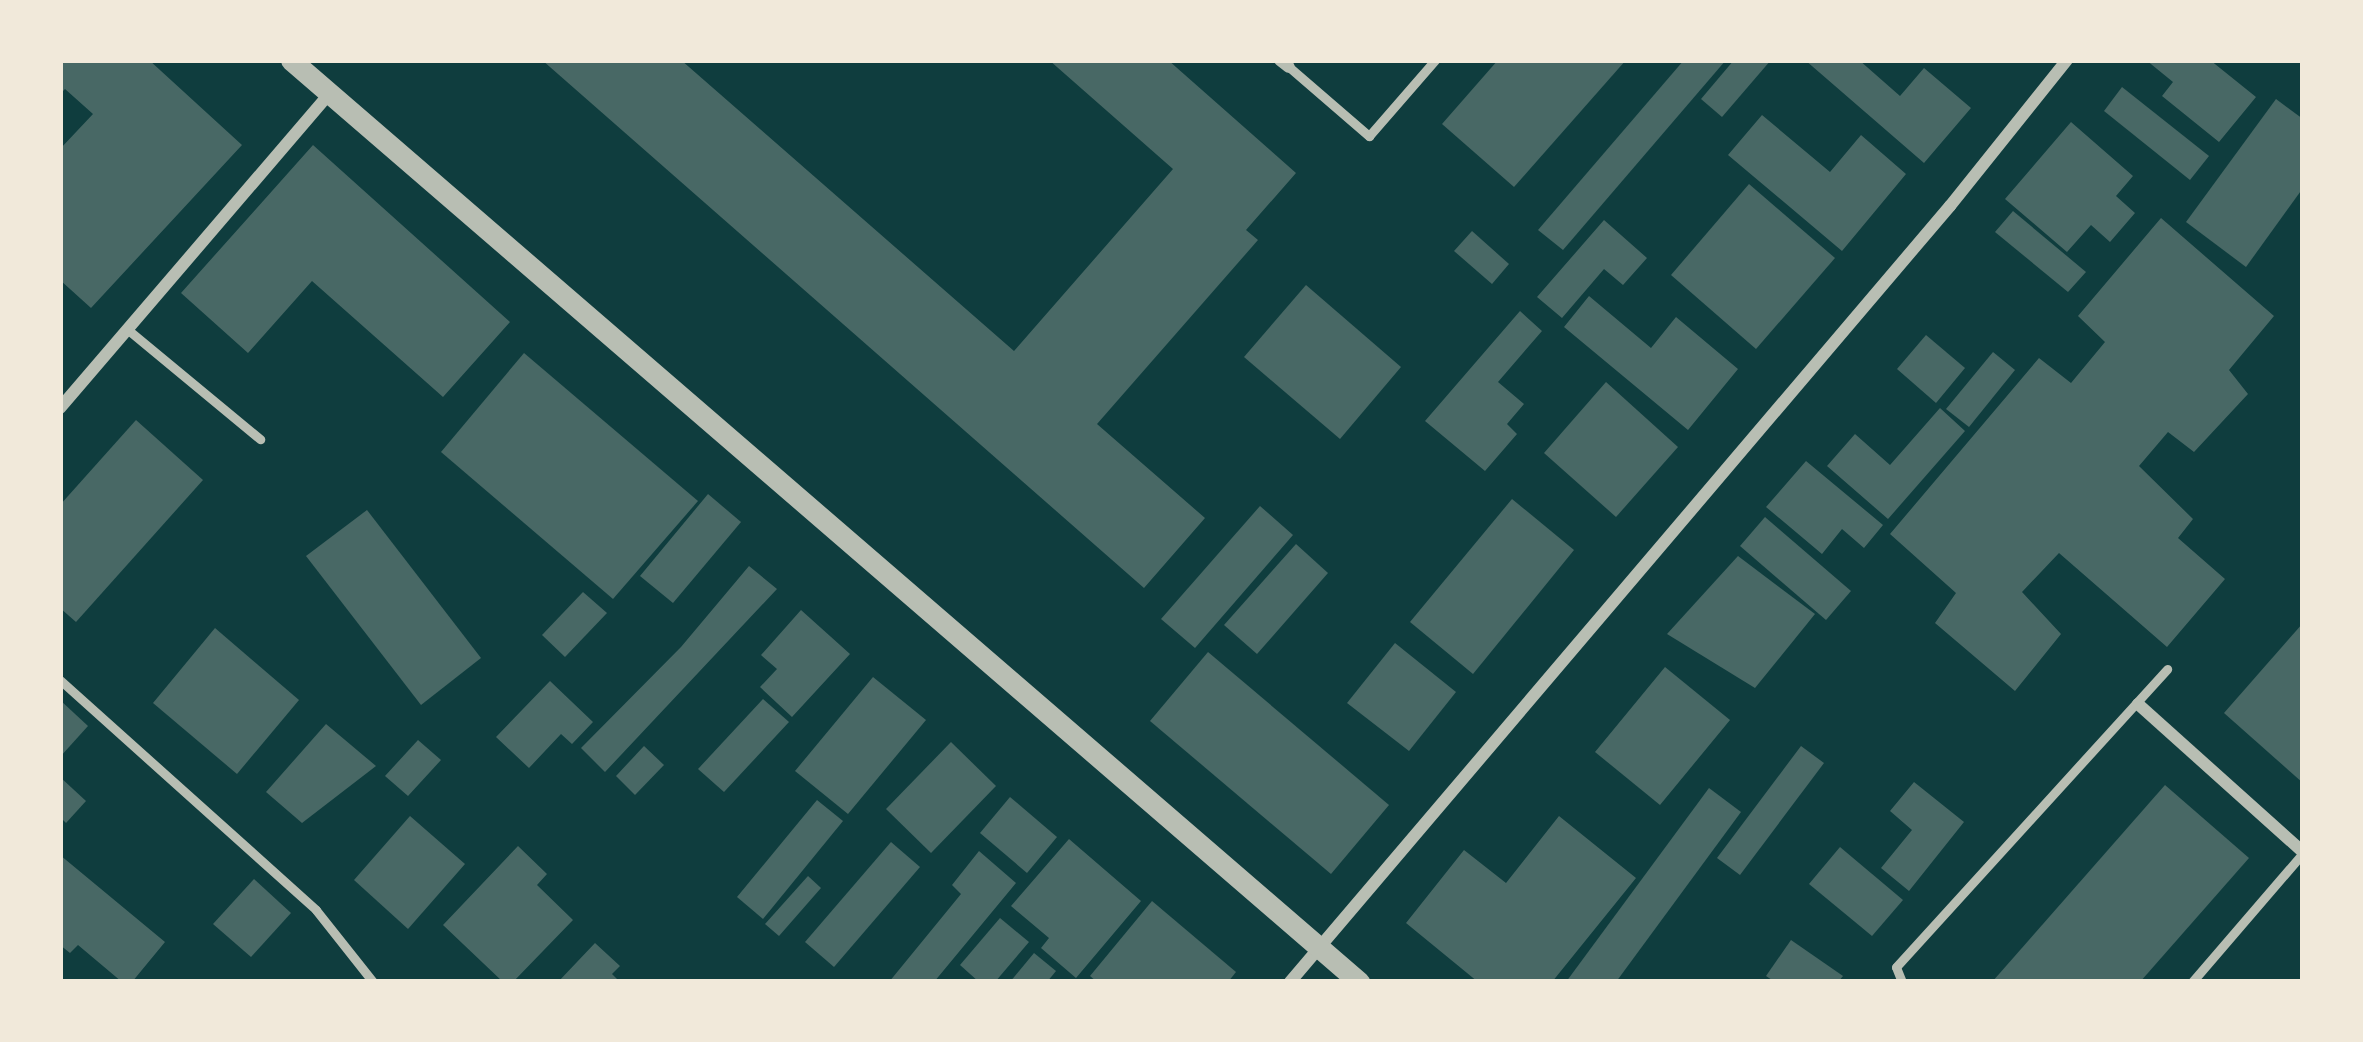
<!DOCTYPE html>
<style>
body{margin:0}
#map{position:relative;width:2363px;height:1042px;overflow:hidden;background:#0f3d3e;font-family:Barlow,sans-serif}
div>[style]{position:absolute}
.building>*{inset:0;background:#486865}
.service>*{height:9px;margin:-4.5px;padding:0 4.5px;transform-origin:4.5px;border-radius:4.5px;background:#b8beb3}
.minor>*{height:12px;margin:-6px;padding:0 6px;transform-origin:6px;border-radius:6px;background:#b8beb3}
.tertiary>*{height:21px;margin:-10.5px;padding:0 10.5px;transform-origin:10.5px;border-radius:10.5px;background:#b8beb3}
span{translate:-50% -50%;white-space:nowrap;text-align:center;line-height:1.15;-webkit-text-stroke:9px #f1e9da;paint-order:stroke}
.frame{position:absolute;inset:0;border:63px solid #f1e9da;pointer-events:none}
</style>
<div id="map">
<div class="building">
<div style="clip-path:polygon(60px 60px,149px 60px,242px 145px,91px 308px,60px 280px,60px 149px,93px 114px,65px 89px,60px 94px)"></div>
<div style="clip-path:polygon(542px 60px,681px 60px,1014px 351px,1173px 169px,1049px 60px,1168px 60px,1296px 173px,1246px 230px,1258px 240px,1097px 424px,1205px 518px,1144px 588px)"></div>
<div style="clip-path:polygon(1498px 60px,1626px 60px,1514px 187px,1442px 124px)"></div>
<div style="clip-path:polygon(1684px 60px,1726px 60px,1563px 250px,1538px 230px)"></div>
<div style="clip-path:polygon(1734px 60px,1771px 60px,1722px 117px,1701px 99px)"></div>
<div style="clip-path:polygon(1805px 60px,1859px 60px,1900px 96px,1924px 68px,1971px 108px,1924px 163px)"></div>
<div style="clip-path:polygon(2146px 60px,2210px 60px,2256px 97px,2219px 142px,2162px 96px,2173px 82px)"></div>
<div style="clip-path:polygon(2122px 87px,2209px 156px,2190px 180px,2104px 111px)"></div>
<div style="clip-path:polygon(2276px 99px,2303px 119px,2303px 188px,2246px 267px,2186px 222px)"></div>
<div style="clip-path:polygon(1762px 115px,1830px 172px,1861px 135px,1906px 174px,1842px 251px,1728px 155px)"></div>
<div style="clip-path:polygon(2071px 122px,2133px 176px,2116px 196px,2135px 213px,2110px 242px,2091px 225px,2067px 252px,2005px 199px)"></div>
<div style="clip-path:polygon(313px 145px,510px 322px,443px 397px,312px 281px,248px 353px,181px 293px)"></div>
<div style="clip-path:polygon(1749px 184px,1835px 258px,1756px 349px,1671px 275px)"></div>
<div style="clip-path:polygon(2013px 211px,2086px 272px,2068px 292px,1995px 232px)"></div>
<div style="clip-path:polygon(2161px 218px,2274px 316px,2229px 370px,2248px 394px,2194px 452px,2168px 432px,2139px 466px,2193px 519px,2178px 538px,2225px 579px,2167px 647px,2059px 553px,2022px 592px,2061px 634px,2015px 691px,1935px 623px,1956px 593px,1890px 534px,2039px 358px,2071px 383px,2105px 342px,2078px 316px)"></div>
<div style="clip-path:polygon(1604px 220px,1647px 258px,1623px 285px,1604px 269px,1562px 318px,1537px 297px)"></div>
<div style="clip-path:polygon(1472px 231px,1509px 264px,1492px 284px,1454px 251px)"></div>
<div style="clip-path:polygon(1306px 285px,1401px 367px,1340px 439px,1244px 357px)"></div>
<div style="clip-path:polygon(1589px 296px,1651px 348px,1676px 317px,1738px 369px,1688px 430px,1564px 327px)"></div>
<div style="clip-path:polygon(1520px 311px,1542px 331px,1498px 382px,1524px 404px,1507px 424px,1517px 434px,1485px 471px,1425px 421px)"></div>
<div style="clip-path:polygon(1926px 335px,1965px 368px,1936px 403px,1897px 369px)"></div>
<div style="clip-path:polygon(1993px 352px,2015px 370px,1969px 427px,1946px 409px)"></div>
<div style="clip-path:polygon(524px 353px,698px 501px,613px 599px,441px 452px)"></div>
<div style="clip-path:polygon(1606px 382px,1678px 447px,1616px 517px,1544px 453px)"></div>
<div style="clip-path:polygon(1940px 408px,1965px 431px,1888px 519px,1827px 466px,1855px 434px,1890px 465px)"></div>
<div style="clip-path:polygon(136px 420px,203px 480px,76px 622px,60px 608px,60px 505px)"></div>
<div style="clip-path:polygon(1806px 461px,1883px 525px,1864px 548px,1842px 529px,1822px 554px,1766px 507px)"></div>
<div style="clip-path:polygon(708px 494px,741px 522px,673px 603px,640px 576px)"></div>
<div style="clip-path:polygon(1512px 499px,1574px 550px,1473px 674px,1410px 622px)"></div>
<div style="clip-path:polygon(1260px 506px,1293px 535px,1195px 648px,1161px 619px)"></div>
<div style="clip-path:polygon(367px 510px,481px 658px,421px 705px,306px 556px)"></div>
<div style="clip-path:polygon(1765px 517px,1851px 591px,1826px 620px,1740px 546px)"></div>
<div style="clip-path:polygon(1296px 544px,1328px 573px,1257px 654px,1224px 625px)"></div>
<div style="clip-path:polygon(1738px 556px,1815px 614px,1755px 688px,1667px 634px)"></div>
<div style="clip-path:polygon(749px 566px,777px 589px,605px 772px,581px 748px,681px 647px)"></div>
<div style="clip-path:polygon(583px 592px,607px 613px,565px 657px,542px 635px)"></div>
<div style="clip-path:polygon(801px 610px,850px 654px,792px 717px,760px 687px,777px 669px,761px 655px)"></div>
<div style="clip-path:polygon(2303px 623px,2303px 783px,2224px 713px)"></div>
<div style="clip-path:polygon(215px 628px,299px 700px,237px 774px,153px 703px)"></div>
<div style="clip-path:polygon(1395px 643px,1456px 692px,1409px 751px,1347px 703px)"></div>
<div style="clip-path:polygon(1208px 652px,1389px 805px,1331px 874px,1150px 721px)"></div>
<div style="clip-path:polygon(1665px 667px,1730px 720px,1660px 805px,1595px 752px)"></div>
<div style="clip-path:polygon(873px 677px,926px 720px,848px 814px,795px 771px)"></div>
<div style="clip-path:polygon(550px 681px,593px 722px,572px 744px,561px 734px,529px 768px,496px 737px)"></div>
<div style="clip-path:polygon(763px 699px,789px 722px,724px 792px,698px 769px)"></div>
<div style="clip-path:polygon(60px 700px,88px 726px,60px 757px)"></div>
<div style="clip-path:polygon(326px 724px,376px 766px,302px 823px,266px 792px)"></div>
<div style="clip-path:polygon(418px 740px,441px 760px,408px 796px,385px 776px)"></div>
<div style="clip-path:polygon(951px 742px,996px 786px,931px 853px,886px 809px)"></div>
<div style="clip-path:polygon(644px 746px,664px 765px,635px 795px,616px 776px)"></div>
<div style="clip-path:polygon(1801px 746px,1824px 763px,1740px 875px,1717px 858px)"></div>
<div style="clip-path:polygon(60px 777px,86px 801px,66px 823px,60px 817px)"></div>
<div style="clip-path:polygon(1914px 782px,1964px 822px,1909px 891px,1881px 868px,1912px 830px,1890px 811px)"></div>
<div style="clip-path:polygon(2165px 785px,2249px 858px,2140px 982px,1992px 982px)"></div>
<div style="clip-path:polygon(1709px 788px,1741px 812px,1616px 982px,1566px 982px)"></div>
<div style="clip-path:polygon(1010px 797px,1057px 837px,1027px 873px,980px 833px)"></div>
<div style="clip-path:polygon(817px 800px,843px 821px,763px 919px,737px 897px)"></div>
<div style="clip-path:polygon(410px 816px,465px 864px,408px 929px,354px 880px)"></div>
<div style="clip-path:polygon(1559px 816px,1636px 878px,1552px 982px,1478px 982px,1406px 923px,1464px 850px,1506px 883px)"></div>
<div style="clip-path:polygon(1069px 839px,1141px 901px,1076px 978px,1041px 948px,1049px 938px,1011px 906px)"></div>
<div style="clip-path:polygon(891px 842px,920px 867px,834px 967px,805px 942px)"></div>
<div style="clip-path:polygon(518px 846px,547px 874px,537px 885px,573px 920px,513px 982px,503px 982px,443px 925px)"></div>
<div style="clip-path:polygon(1840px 847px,1903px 900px,1872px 936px,1809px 884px)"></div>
<div style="clip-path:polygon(979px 851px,1016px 883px,934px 982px,889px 982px,961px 894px,952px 885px)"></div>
<div style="clip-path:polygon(60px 855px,165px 942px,132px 982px,122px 982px,78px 945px,70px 953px,60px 945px)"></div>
<div style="clip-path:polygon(808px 876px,821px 888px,779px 936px,765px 924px)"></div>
<div style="clip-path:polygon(254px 879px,291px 913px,251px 957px,213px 924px)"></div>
<div style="clip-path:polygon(1152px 901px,1236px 972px,1228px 982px,1097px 982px,1090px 976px)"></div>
<div style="clip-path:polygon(1000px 918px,1029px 942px,995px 982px,979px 982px,960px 965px)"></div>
<div style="clip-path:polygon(1791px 940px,1843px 976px,1838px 982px,1775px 982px,1766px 976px)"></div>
<div style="clip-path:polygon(595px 943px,620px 966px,612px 974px,620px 982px,558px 982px)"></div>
<div style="clip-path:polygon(1034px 953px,1056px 971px,1047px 982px,1010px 982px)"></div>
</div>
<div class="service">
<div style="left:1289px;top:67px;width:106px;rotate:40.8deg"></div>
<div style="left:1369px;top:136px;width:101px;rotate:-49deg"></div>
<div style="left:127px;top:329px;width:173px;rotate:39.6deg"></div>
<div style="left:60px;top:680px;width:344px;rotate:41.9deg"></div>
<div style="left:316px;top:910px;width:92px;rotate:51.6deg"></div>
<div style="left:1902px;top:982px;width:16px;rotate:-112deg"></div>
<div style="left:1896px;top:967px;width:403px;rotate:-47.7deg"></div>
<div style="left:2192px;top:982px;width:170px;rotate:-49.3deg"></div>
</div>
<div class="minor">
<div style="left:1280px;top:60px;width:11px;rotate:38deg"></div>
<div style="left:60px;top:408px;width:415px;rotate:-49.4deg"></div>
<div style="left:2138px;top:704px;width:222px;rotate:41.9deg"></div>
<div style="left:1290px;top:982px;width:1019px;rotate:-49.62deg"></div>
<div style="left:1950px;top:206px;width:187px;rotate:-51.3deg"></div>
</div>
<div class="tertiary">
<div style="left:291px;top:60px;width:1411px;rotate:40.8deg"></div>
</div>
<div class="frame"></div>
</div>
